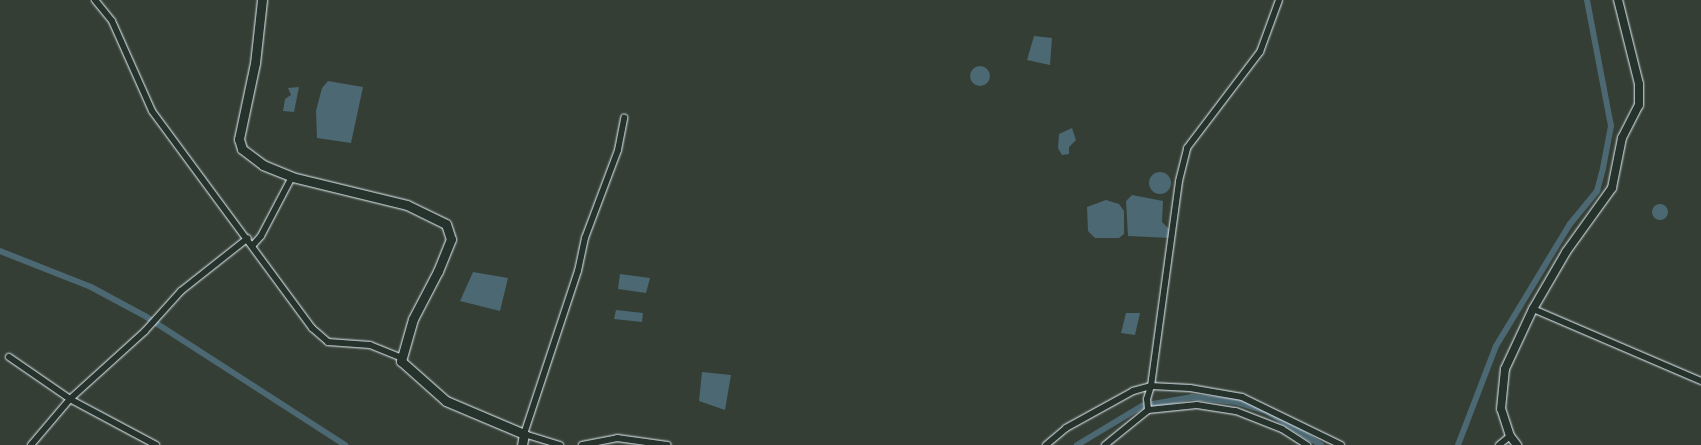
<!DOCTYPE html>
<style>
body{margin:0}
#map{position:relative;width:1701px;height:445px;overflow:hidden;background:#343e35;font-family:Itim,sans-serif}
div>[style]{position:absolute}
.water>*{inset:0;background:#4c6872}
.round{border-radius:50%}
.canal>*{height:6px;margin:-3px;padding:0 3px;transform-origin:3px;border-radius:3px;background:#4c6872}
.roads{filter:drop-shadow(0 0 1px #e8f1f8) drop-shadow(0 0 1px #e8f1f8)}
.minor>*{height:6px;margin:-3px;padding:0 3px;transform-origin:3px;border-radius:3px;background:#26332d}
.tertiary>*{height:8px;margin:-4px;padding:0 4px;transform-origin:4px;border-radius:4px;background:#26332d}
.secondary>*{height:9px;margin:-4.5px;padding:0 4.5px;transform-origin:4.5px;border-radius:4.5px;background:#26332d}
span{translate:-50% -50%;white-space:nowrap;text-align:center;line-height:1.15;-webkit-text-stroke:5px #26332d;paint-order:stroke}
</style>
<div id="map">
<div class="water">
<div style="clip-path:polygon(1034px 36px,1052px 38px,1050px 65px,1027px 60px)"></div>
<div class="round" style="left:970px;top:66px;width:20px;height:20px"></div>
<div style="clip-path:polygon(328px 81px,363px 87px,351px 143px,317px 138px,316px 111px,322px 88px)"></div>
<div style="clip-path:polygon(299px 87px,294px 112px,283px 111px,285px 99px,291px 95px,288px 88px)"></div>
<div style="clip-path:polygon(1072px 128px,1076px 140px,1069px 147px,1069px 154px,1062px 155px,1058px 148px,1059px 134px)"></div>
<div class="round" style="left:1149px;top:172px;width:22px;height:22px"></div>
<div style="clip-path:polygon(1132px 195px,1163px 201px,1162px 222px,1169px 229px,1171px 238px,1128px 236px,1126px 201px)"></div>
<div style="clip-path:polygon(1106px 200px,1119px 204px,1124px 211px,1124px 234px,1119px 238px,1095px 238px,1088px 231px,1087px 207px)"></div>
<div class="round" style="left:1652px;top:204px;width:16px;height:16px"></div>
<div style="clip-path:polygon(473px 272px,508px 278px,500px 311px,460px 301px)"></div>
<div style="clip-path:polygon(620px 274px,650px 278px,646px 293px,618px 289px)"></div>
<div style="clip-path:polygon(616px 310px,643px 313px,642px 322px,614px 319px)"></div>
<div style="clip-path:polygon(1126px 313px,1140px 313px,1135px 335px,1121px 333px)"></div>
<div style="clip-path:polygon(702px 372px,731px 375px,725px 410px,699px 401px)"></div>
</div>
<div class="canal">
<div style="left:0;top:251px;width:98px;rotate:21.6deg"></div>
<div style="left:91px;top:287px;width:61px;rotate:28.2deg"></div>
<div style="left:145px;top:316px;width:238px;rotate:32.8deg"></div>
<div style="left:1077px;top:445px;width:76px;rotate:-31deg"></div>
<div style="left:1142px;top:406px;width:51px;rotate:-10.2deg"></div>
<div style="left:1192px;top:397px;width:44px;rotate:6.5deg"></div>
<div style="left:1236px;top:402px;width:34px;rotate:17deg"></div>
<div style="left:1268px;top:412px;width:62px;rotate:31.9deg"></div>
<div style="left:1458px;top:445px;width:106px;rotate:-69deg"></div>
<div style="left:1496px;top:346px;width:143px;rotate:-58.8deg"></div>
<div style="left:1570px;top:224px;width:43px;rotate:-50.7deg"></div>
<div style="left:1597px;top:191px;width:24px;rotate:-75deg"></div>
<div style="left:1603px;top:168px;width:43px;rotate:-79.2deg"></div>
<div style="left:1611px;top:126px;width:128px;rotate:-100.8deg"></div>
</div>
<div class="roads">
<div class="minor">
<div style="left:95px;top:0;width:27px;rotate:51deg"></div>
<div style="left:112px;top:21px;width:98px;rotate:66deg"></div>
<div style="left:152px;top:111px;width:270px;rotate:53.6deg"></div>
<div style="left:312px;top:328px;width:21px;rotate:41deg"></div>
<div style="left:328px;top:342px;width:42px;rotate:4.1deg"></div>
<div style="left:370px;top:345px;width:32px;rotate:22deg"></div>
<div style="left:253px;top:245px;width:12px;rotate:-48deg"></div>
<div style="left:261px;top:236px;width:67px;rotate:-62.3deg"></div>
<div style="left:1533px;top:309px;width:183px;rotate:23.2deg"></div>
<div style="left:9px;top:357px;width:74px;rotate:34.5deg"></div>
<div style="left:70px;top:399px;width:60px;rotate:130.3deg"></div>
<div style="left:1148px;top:410px;width:11px;rotate:-95deg"></div>
<div style="left:1147px;top:399px;width:14px;rotate:-73deg"></div>
<div style="left:1151px;top:386px;width:39px;rotate:3deg"></div>
<div style="left:1190px;top:388px;width:53px;rotate:9.8deg"></div>
<div style="left:1242px;top:397px;width:110px;rotate:25.9deg"></div>
<div style="left:156px;top:445px;width:98px;rotate:-151.9deg"></div>
<div style="left:70px;top:399px;width:101px;rotate:-42.2deg"></div>
<div style="left:145px;top:331px;width:54px;rotate:-48deg"></div>
<div style="left:181px;top:291px;width:85px;rotate:-38.3deg"></div>
<div style="left:560px;top:445px;width:38px;rotate:-163deg"></div>
<div style="left:524px;top:434px;width:172px;rotate:-71.7deg"></div>
<div style="left:578px;top:271px;width:34px;rotate:-78deg"></div>
<div style="left:585px;top:238px;width:94px;rotate:-69.4deg"></div>
<div style="left:618px;top:150px;width:33px;rotate:-79deg"></div>
<div style="left:582px;top:445px;width:36px;rotate:-11deg"></div>
<div style="left:617px;top:438px;width:51px;rotate:7.8deg"></div>
<div style="left:1046px;top:445px;width:26px;rotate:-40deg"></div>
<div style="left:1066px;top:428px;width:77px;rotate:-28.9deg"></div>
<div style="left:1133px;top:391px;width:19px;rotate:-16deg"></div>
<div style="left:1151px;top:386px;width:207px;rotate:-82.2deg"></div>
<div style="left:1179px;top:181px;width:34px;rotate:-76deg"></div>
<div style="left:1187px;top:148px;width:121px;rotate:-52.8deg"></div>
<div style="left:1260px;top:52px;width:55px;rotate:-69.9deg"></div>
<div style="left:1105px;top:445px;width:55px;rotate:-39.1deg"></div>
<div style="left:1148px;top:410px;width:49px;rotate:-5.8deg"></div>
<div style="left:1197px;top:405px;width:39px;rotate:9deg"></div>
<div style="left:1236px;top:411px;width:49px;rotate:21.4deg"></div>
<div style="left:1282px;top:429px;width:30px;rotate:33deg"></div>
<div style="left:1499px;top:445px;width:14px;rotate:-39deg"></div>
</div>
<div class="tertiary">
<div style="left:1517px;top:445px;width:11px;rotate:-128deg"></div>
<div style="left:1510px;top:436px;width:28px;rotate:-108deg"></div>
<div style="left:1501px;top:409px;width:40px;rotate:-84.3deg"></div>
<div style="left:1505px;top:369px;width:66px;rotate:-65deg"></div>
<div style="left:1533px;top:309px;width:66px;rotate:-59.9deg"></div>
<div style="left:1566px;top:252px;width:79px;rotate:-54.3deg"></div>
<div style="left:1612px;top:188px;width:51px;rotate:-78.7deg"></div>
<div style="left:1622px;top:138px;width:37px;rotate:-63deg"></div>
<div style="left:1639px;top:105px;width:21px;rotate:-90deg"></div>
<div style="left:1639px;top:84px;width:87px;rotate:-104deg"></div>
</div>
<div class="secondary">
<div style="left:262px;top:0;width:63px;rotate:96.3deg"></div>
<div style="left:255px;top:63px;width:78px;rotate:101.9deg"></div>
<div style="left:239px;top:139px;width:10px;rotate:73deg"></div>
<div style="left:242px;top:149px;width:26px;rotate:37deg"></div>
<div style="left:263px;top:165px;width:31px;rotate:22deg"></div>
<div style="left:292px;top:177px;width:118px;rotate:13.7deg"></div>
<div style="left:407px;top:205px;width:43px;rotate:26deg"></div>
<div style="left:446px;top:224px;width:16px;rotate:72deg"></div>
<div style="left:451px;top:239px;width:35px;rotate:112deg"></div>
<div style="left:438px;top:271px;width:54px;rotate:117.5deg"></div>
<div style="left:413px;top:319px;width:44px;rotate:105.9deg"></div>
<div style="left:401px;top:361px;width:60px;rotate:41.6deg"></div>
<div style="left:446px;top:401px;width:85px;rotate:22.9deg"></div>
<div style="left:524px;top:434px;width:11px;rotate:100deg"></div>
</div>
</div>
</div>
